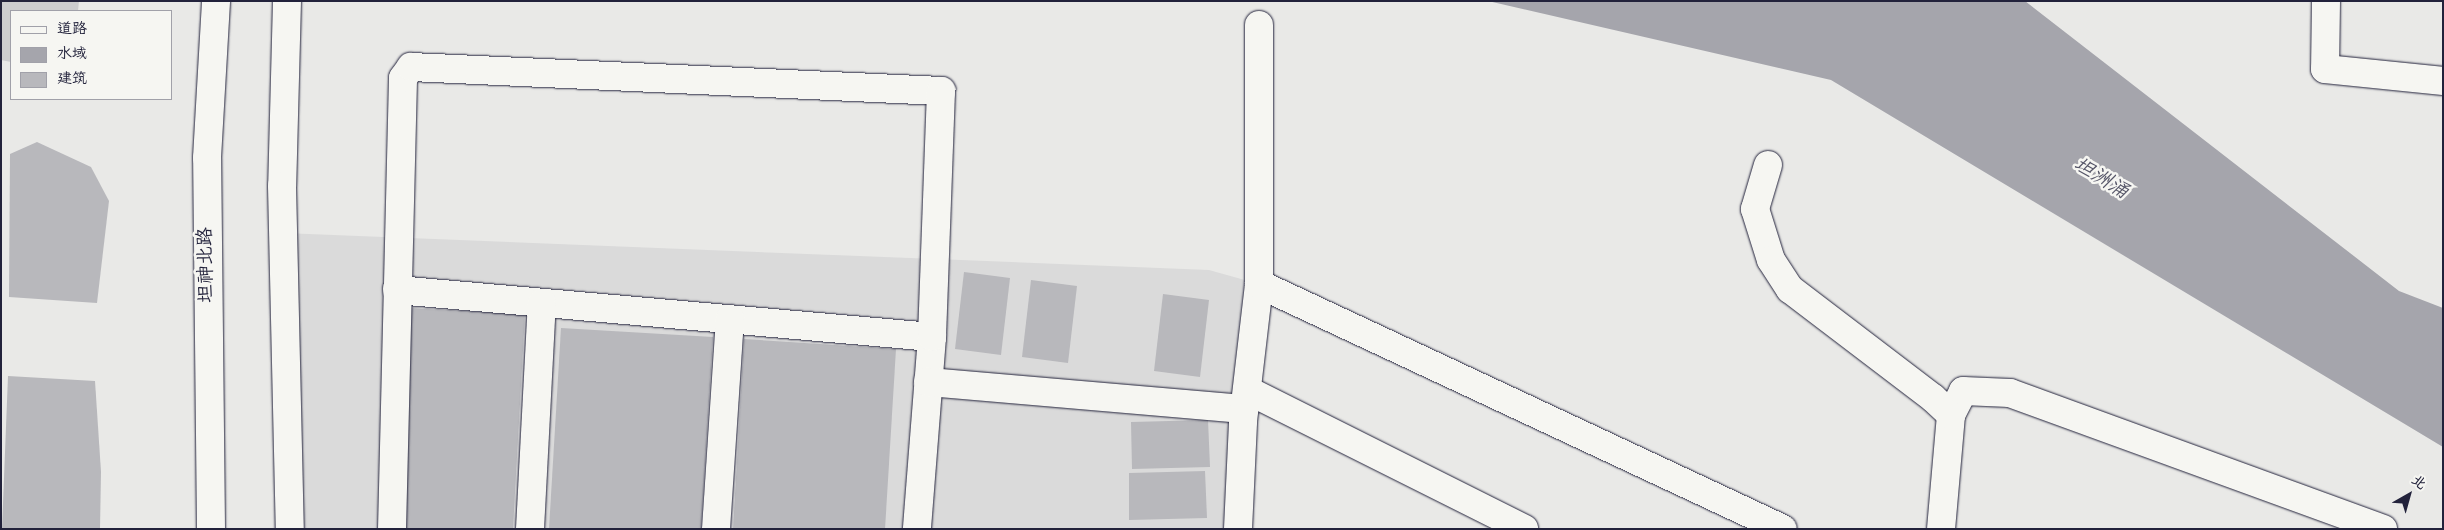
<!DOCTYPE html>
<meta charset="utf-8">
<style>
body{margin:0}
#map{position:relative;width:2444px;height:530px;overflow:hidden;background:#e9e9e7;font-family:Dekko,"LXGW WenKai TC",sans-serif}
div>[style]{position:absolute}
.built>*{inset:0;background:#dadada}
.green>*{inset:0;background:#ccccce}
.water>*{inset:0;background:#a5a5ac}
.building>*{inset:0;background:#b8b8bc}
.roads{filter:drop-shadow(0 0 1px #22223b) drop-shadow(0 0 1px #22223b)}
.minor>*{height:28px;margin:-14px;padding:0 14px;transform-origin:14px;border-radius:14px;background:#f6f6f2}
.major>*{height:28px;margin:-14px;padding:0 14px;transform-origin:14px;border-radius:14px;background:#f6f6f2}
span{translate:-50% -50%;white-space:nowrap;text-align:center;line-height:1.15;-webkit-text-stroke:5px #f6f6f2;paint-order:stroke}
.street-label{font-size:19px;color:#22223b}
.water-label{font-size:20px;color:#565668;font-style:italic}
.frame{position:absolute;inset:0;border:2px solid #22223b;pointer-events:none}
.legend{position:absolute;left:10px;top:10px;width:162px;height:90px;box-sizing:border-box;background:#f6f6f2;border:1px solid #a1a1a9;margin:0;padding:6px 9px;list-style:none;font-size:15px;color:#22223b}
.legend li{display:flex;align-items:center;gap:10px;height:25px}
.legend b{width:25px;border:1px solid #a1a1a9}
.north{position:absolute;left:2384px;top:470px;width:50px;height:50px;-webkit-text-stroke:4px #f6f6f2;paint-order:stroke;rotate:38deg;font-size:14px;font-weight:700;line-height:20px;text-align:center;color:#22223b}
.north::after{content:'';display:block;margin:auto;width:18px;height:22px;background:#22223b;clip-path:polygon(50% 0,100% 100%,50% 72%,0 100%)}
</style>
<div id="map">
<div class="built">
<div style="clip-path:polygon(283px 233px,1209px 270px,1259px 284px,1238px 529px,290px 529px)"></div>
</div>
<div class="green">
<div style="clip-path:polygon(1px 1px,79px 1px,78px 11px,11px 11px,11px 62px,1px 60px)"></div>
</div>
<div class="water">
<div style="clip-path:polygon(1488px 1px,2025px 1px,2399px 291px,2443px 308px,2443px 447px,1831px 80px)"></div>
</div>
<div class="building">
<div style="clip-path:polygon(37px 142px,91px 167px,109px 201px,97px 303px,9px 297px,10px 154px)"></div>
<div style="clip-path:polygon(964px 272px,1010px 278px,1001px 355px,955px 349px)"></div>
<div style="clip-path:polygon(1031px 280px,1077px 286px,1068px 363px,1022px 357px)"></div>
<div style="clip-path:polygon(1163px 294px,1209px 300px,1200px 377px,1154px 371px)"></div>
<div style="clip-path:polygon(410px 308px,525px 314px,513px 529px,406px 529px)"></div>
<div style="clip-path:polygon(561px 328px,713px 337px,701px 529px,549px 529px)"></div>
<div style="clip-path:polygon(744px 339px,896px 349px,885px 529px,733px 529px)"></div>
<div style="clip-path:polygon(8px 376px,95px 381px,101px 472px,100px 529px,2px 529px)"></div>
<div style="clip-path:polygon(1208px 420px,1210px 467px,1132px 469px,1131px 422px)"></div>
<div style="clip-path:polygon(1205px 471px,1207px 518px,1129px 520px,1129px 473px)"></div>
</div>
<div class="roads">
<div class="minor">
<div style="left:2326px;top:1px;width:68px;rotate:90.8deg"></div>
<div style="left:2325px;top:69px;width:119px;rotate:5.8deg"></div>
<div style="left:1768px;top:165px;width:46px;rotate:106.5deg"></div>
<div style="left:1755px;top:209px;width:53px;rotate:72.6deg"></div>
<div style="left:1771px;top:260px;width:35px;rotate:57deg"></div>
<div style="left:1790px;top:289px;width:180px;rotate:37.3deg"></div>
<div style="left:1933px;top:398px;width:25px;rotate:43deg"></div>
<div style="left:1951px;top:415px;width:114px;rotate:95deg"></div>
<div style="left:1259px;top:284px;width:578px;rotate:25.06deg"></div>
<div style="left:397px;top:290px;width:537px;rotate:5.02deg"></div>
<div style="left:932px;top:337px;width:193px;rotate:94.5deg"></div>
<div style="left:928px;top:382px;width:317px;rotate:4.9deg"></div>
<div style="left:1247px;top:390px;width:310px;rotate:26.6deg"></div>
<div style="left:1951px;top:415px;width:27px;rotate:-63deg"></div>
<div style="left:1963px;top:391px;width:47px;rotate:2.4deg"></div>
<div style="left:2010px;top:393px;width:397px;rotate:20deg"></div>
<div style="left:392px;top:529px;width:451px;rotate:-88.6deg"></div>
<div style="left:403px;top:78px;width:14px;rotate:-54deg"></div>
<div style="left:411px;top:67px;width:531px;rotate:2.59deg"></div>
<div style="left:941px;top:91px;width:246px;rotate:92.1deg"></div>
<div style="left:530px;top:529px;width:226px;rotate:-87deg"></div>
<div style="left:716px;top:529px;width:210px;rotate:-86.2deg"></div>
<div style="left:1238px;top:529px;width:108px;rotate:-87.3deg"></div>
<div style="left:1243px;top:421px;width:138px;rotate:-83.3deg"></div>
<div style="left:1259px;top:284px;width:259px;rotate:-90deg"></div>
</div>
<div class="major">
<div style="left:287px;top:1px;width:185px;rotate:91.5deg"></div>
<div style="left:282px;top:186px;width:343px;rotate:88.7deg"></div>
<div style="left:211px;top:529px;width:371px;rotate:-90.6deg"></div>
<div style="left:207px;top:158px;width:157px;rotate:-86.7deg"></div>
</div>
</div>
<div class="street-label">
<span style="left:208px;top:265px;rotate:-91deg">坦神北路</span>
</div>
<div class="water-label">
<span style="left:2100px;top:180px;rotate:31deg">坦洲涌</span>
</div>
<div class="frame"></div>
<ul class="legend">
<li><b style="height:6px;background:#f6f6f2"></b>道路</li>
<li><b style="height:14px;background:#a5a5ac"></b>水域</li>
<li><b style="height:14px;background:#b8b8bc"></b>建筑</li>
</ul>
<div class="north">北</div>
</div>
